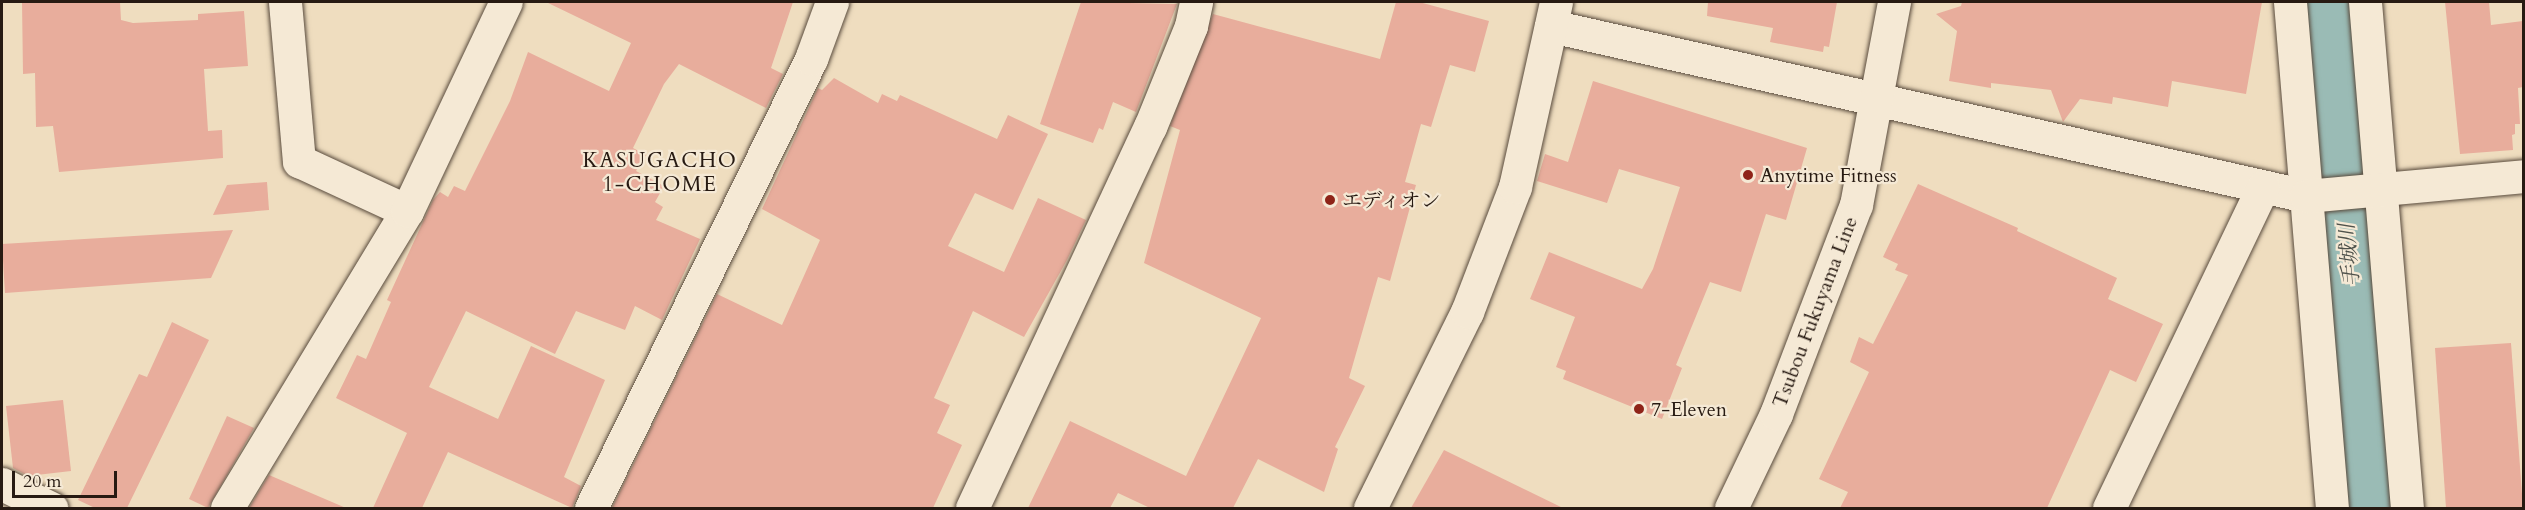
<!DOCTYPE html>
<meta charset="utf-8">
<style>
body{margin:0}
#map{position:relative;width:2525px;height:510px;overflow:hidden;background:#efddbf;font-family:Cardo,"Noto Serif JP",serif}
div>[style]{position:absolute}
.river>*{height:63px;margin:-31.5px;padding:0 31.5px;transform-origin:31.5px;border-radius:31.5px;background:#9abbb5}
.building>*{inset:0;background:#e8ad9c}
.roads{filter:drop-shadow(0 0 2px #594b3d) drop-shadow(0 0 2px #594b3d)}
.street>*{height:33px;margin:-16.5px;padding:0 16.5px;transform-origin:16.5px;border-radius:16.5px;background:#f5e9d5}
.secondary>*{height:33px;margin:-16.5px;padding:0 16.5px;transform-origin:16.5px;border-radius:16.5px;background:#f5e9d5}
.dots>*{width:16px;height:16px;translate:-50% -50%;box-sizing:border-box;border:3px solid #f5e9d5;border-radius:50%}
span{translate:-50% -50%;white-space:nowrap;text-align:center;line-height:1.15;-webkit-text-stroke:4.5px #f5e9d5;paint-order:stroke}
.poi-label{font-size:20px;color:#271a12}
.left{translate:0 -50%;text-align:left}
.street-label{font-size:20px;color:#271a12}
.neighbourhood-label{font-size:21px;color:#271a12;letter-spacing:1.5px}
.water-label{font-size:21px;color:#4f524b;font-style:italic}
.frame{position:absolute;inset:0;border:3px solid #271a12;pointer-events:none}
.scale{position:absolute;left:12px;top:471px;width:105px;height:27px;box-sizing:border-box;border:3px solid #271a12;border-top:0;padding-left:8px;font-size:18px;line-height:21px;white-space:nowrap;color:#271a12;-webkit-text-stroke:4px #f5e9d5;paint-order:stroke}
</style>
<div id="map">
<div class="river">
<div style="left:2329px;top:2px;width:508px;rotate:85.26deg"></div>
</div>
<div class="building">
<div style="clip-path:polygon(22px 2px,120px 2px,121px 20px,133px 23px,198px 20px,198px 14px,244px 11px,248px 66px,204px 69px,208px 131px,222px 130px,223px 158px,59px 172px,53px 126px,36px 127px,35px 73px,23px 74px)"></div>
<div style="clip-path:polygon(546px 2px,793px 2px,771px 68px,783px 74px,766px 108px,679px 64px,664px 84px,633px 148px,646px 155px,636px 171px,664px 186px,655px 202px,663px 207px,656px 220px,700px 239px,662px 320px,635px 306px,625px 330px,576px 311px,555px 354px,466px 311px,429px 387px,498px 419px,531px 346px,605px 380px,564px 477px,581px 486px,572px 508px,448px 452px,422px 508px,373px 508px,407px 433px,336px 398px,357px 355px,366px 359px,391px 302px,387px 300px,433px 200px,440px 192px,448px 197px,454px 186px,465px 191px,510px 101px,528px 52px,609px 91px,631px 43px)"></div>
<div style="clip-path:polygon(1081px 2px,1177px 4px,1136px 112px,1113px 102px,1103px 130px,1099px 128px,1093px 143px,1040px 124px)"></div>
<div style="clip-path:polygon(1396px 2px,1419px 2px,1489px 21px,1475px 72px,1450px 65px,1431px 127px,1421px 124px,1405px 182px,1416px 185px,1390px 281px,1378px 277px,1349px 378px,1365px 386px,1335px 447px,1338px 449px,1324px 492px,1258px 459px,1233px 508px,1150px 508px,1118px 493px,1110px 508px,1028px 508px,1070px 421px,1186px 476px,1261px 318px,1144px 263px,1180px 130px,1170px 126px,1213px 14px,1380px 59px)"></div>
<div style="clip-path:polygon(1708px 2px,1837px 2px,1829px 47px,1824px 46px,1823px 52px,1770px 42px,1773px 28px,1707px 16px)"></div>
<div style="clip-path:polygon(1962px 2px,2262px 2px,2246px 94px,2172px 81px,2168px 107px,2113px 97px,2112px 104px,2080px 99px,2063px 122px,2051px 90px,1991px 83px,1991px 88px,1949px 81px,1957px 31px,1936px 14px,1961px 6px)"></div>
<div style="clip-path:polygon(2445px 2px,2489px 2px,2491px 25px,2523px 21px,2523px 87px,2518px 88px,2520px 124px,2515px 124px,2515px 134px,2512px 135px,2513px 150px,2460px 154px)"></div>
<div style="clip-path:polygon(834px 78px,878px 103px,882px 94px,897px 101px,900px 95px,997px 139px,1008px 115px,1048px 134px,1013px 210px,975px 193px,948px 246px,1004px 272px,1038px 198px,1086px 220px,1067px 260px,1024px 337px,973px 311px,934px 398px,950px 405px,937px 433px,962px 445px,933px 508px,612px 508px,717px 294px,782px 325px,820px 240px,762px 209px,818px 88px,822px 90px)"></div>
<div style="clip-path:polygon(1593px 81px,1807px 148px,1786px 220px,1766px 214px,1741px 292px,1710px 282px,1676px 365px,1682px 368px,1662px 419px,1563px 379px,1566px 371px,1556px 367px,1575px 317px,1530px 299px,1549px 252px,1642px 289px,1653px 269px,1680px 187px,1619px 169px,1607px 203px,1537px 181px,1545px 154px,1568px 162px)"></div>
<div style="clip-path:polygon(267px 182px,269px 210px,213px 215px,227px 185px)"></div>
<div style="clip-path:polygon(1918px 184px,2018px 228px,2017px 231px,2117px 278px,2108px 299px,2163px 324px,2136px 382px,2110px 370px,2047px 508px,1840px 508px,1848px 492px,1819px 479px,1869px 372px,1850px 362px,1859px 337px,1873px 344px,1908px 275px,1895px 270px,1898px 264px,1883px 257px)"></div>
<div style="clip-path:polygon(233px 230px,211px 278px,5px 293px,2px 244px)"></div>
<div style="clip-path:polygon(172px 322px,209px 340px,127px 508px,95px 508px,78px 500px,139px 374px,147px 377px)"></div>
<div style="clip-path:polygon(2511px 343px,2523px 508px,2446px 508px,2435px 348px)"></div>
<div style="clip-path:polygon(63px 400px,71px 471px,28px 476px,13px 468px,6px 406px)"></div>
<div style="clip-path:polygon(227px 416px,254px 428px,208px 508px,189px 499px)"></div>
<div style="clip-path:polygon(1444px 450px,1563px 508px,1411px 508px)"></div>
<div style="clip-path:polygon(269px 475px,346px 508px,249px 508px)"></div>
</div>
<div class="roads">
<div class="street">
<div style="left:285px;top:2px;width:160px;rotate:85deg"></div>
<div style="left:299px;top:161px;width:119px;rotate:24.8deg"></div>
<div style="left:2290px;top:2px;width:508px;rotate:85.26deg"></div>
<div style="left:2365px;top:2px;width:508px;rotate:85.26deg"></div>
<div style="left:2px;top:484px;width:55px;rotate:26.1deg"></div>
<div style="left:227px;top:508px;width:347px;rotate:-58.8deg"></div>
<div style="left:407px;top:211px;width:231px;rotate:-64.7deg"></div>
<div style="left:591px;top:508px;width:500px;rotate:-63.9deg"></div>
<div style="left:811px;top:59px;width:61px;rotate:-69.8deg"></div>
<div style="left:972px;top:508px;width:421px;rotate:-65deg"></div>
<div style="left:1150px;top:127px;width:109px;rotate:-67.9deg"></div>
<div style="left:1191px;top:26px;width:25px;rotate:-78deg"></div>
</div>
<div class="secondary">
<div style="left:1551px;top:26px;width:774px;rotate:12.69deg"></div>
<div style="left:2306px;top:196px;width:219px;rotate:-5.2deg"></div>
<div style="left:1370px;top:508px;width:219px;rotate:-63.7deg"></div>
<div style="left:1467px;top:312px;width:134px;rotate:-69deg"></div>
<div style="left:1515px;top:187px;width:189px;rotate:-77.5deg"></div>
<div style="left:1731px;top:508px;width:104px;rotate:-64.4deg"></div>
<div style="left:1776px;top:414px;width:224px;rotate:-69.1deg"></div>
<div style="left:1856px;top:205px;width:207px;rotate:-79.4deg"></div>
<div style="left:2109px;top:508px;width:356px;rotate:-64.4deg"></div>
</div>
</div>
<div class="dots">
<div style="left:1748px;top:175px;background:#8f2418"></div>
<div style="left:1330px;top:200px;background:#8f2418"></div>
<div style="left:1639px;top:409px;background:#8f2418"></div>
</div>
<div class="poi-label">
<span class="left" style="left:1760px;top:175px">Anytime Fitness</span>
<span class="left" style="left:1342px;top:200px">エディオン</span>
<span class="left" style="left:1651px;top:409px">7-Eleven</span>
</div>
<div class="street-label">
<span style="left:1815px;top:312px;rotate:-69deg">Tsubou Fukuyama Line</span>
</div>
<div class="neighbourhood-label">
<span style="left:660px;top:173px">KASUGACHO<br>1-CHOME</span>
</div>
<div class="water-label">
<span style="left:2350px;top:255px;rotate:-95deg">手城川</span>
</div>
<div class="frame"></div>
<div class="scale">20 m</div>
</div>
